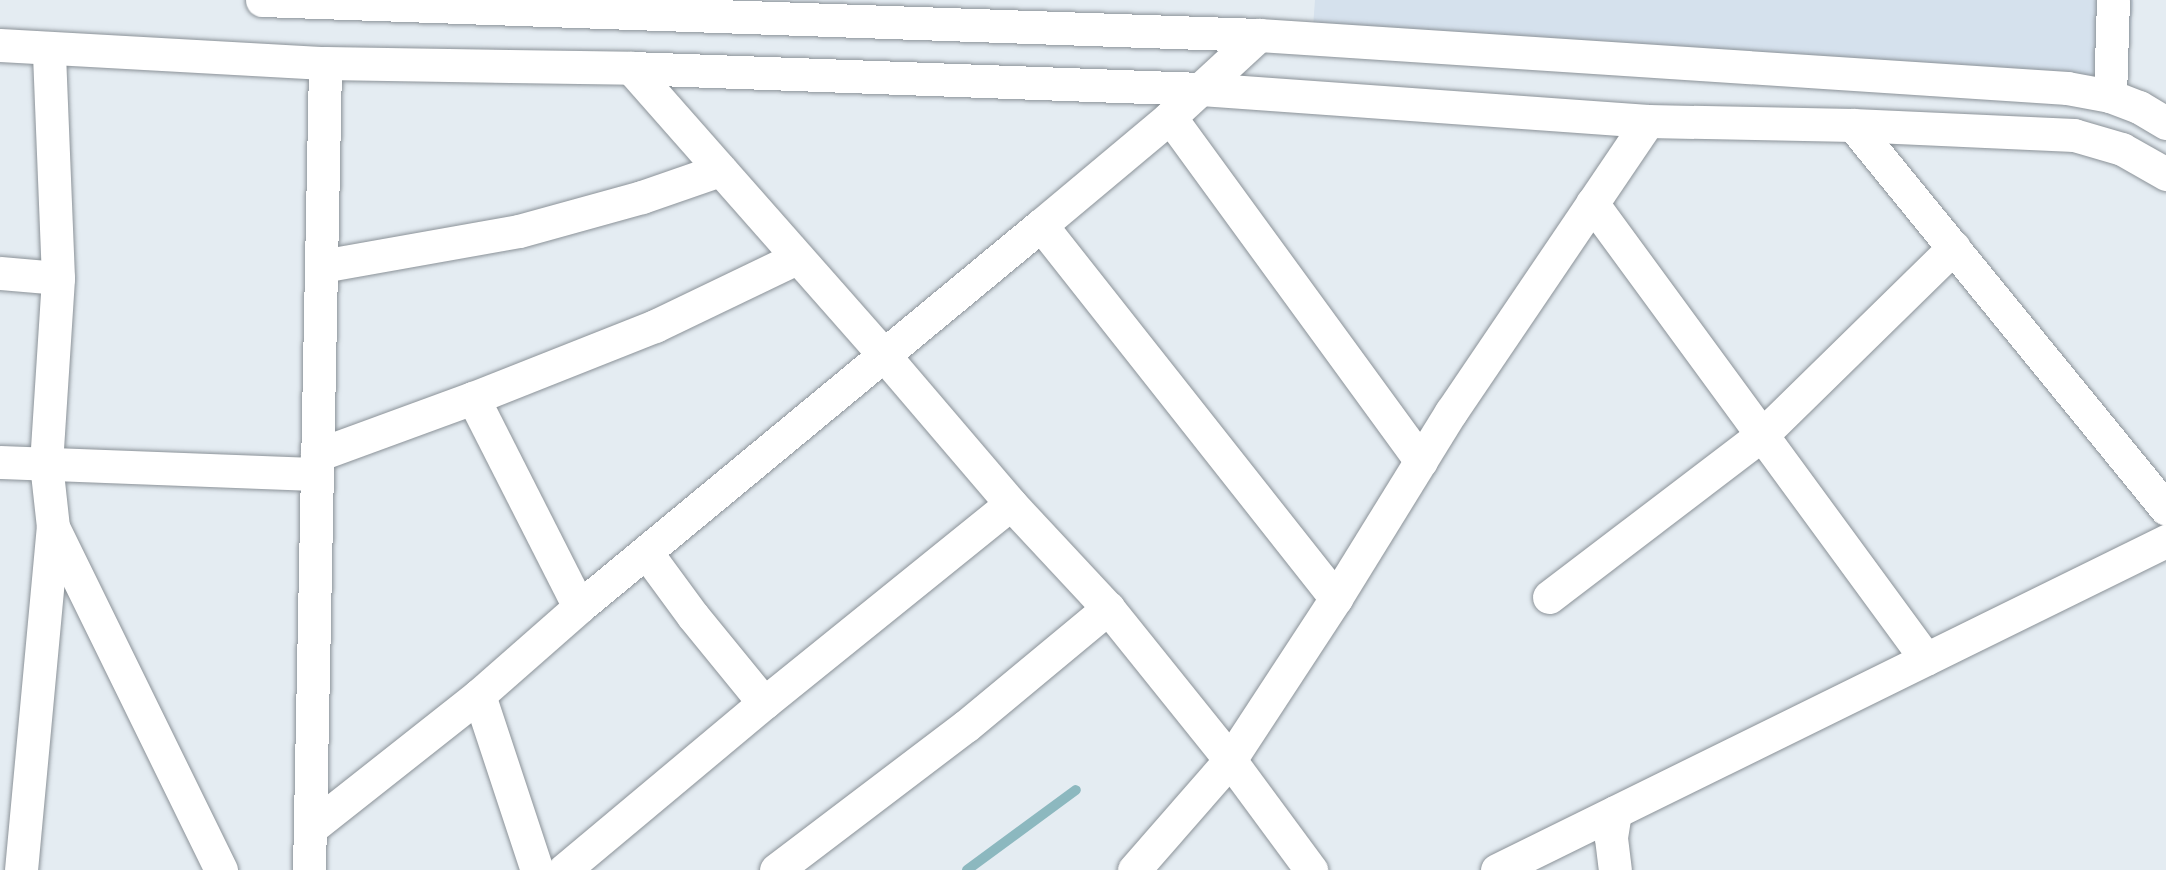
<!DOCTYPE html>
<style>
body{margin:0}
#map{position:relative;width:2166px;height:870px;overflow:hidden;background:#e4ecf2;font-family:Quicksand,sans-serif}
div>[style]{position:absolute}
.built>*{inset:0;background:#d5e1ed}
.stream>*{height:10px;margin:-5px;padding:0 5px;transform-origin:5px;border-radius:5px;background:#8cb8bf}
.roads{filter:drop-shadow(0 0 2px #8b9298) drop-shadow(0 0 2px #8b9298)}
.minor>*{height:33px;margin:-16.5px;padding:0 16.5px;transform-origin:16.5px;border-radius:16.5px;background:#fff}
.major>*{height:33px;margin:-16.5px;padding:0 16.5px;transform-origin:16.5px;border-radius:16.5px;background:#fff}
span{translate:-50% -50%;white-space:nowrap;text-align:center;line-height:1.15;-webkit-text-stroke:6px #f3f9fe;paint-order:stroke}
</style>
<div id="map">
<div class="built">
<div style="clip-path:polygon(1315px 0,2133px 0,2127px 90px,1312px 41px)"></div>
</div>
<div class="stream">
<div style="left:967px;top:870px;width:135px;rotate:-36.3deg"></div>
</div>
<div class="roads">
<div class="minor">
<div style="left:631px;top:68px;width:381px;rotate:48.6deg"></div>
<div style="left:883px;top:354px;width:197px;rotate:49.5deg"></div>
<div style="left:1011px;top:504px;width:142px;rotate:47deg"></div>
<div style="left:1108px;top:608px;width:195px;rotate:51.2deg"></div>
<div style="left:1230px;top:760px;width:137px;rotate:53.6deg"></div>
<div style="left:2110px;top:96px;width:96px;rotate:-88.2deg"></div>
<div style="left:1170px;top:117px;width:426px;rotate:53.9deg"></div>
<div style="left:1853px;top:125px;width:495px;rotate:50.8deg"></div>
<div style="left:1592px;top:203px;width:565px;rotate:53.78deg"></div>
<div style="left:1041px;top:225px;width:476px;rotate:51.7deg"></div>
<div style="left:322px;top:266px;width:200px;rotate:-10.1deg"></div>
<div style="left:519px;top:231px;width:128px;rotate:-15.5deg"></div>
<div style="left:642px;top:197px;width:83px;rotate:-19.1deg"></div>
<div style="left:0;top:273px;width:58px;rotate:4.9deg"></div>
<div style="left:473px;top:398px;width:234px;rotate:63.1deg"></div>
<div style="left:317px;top:455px;width:166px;rotate:-20.1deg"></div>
<div style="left:473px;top:398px;width:196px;rotate:-21.6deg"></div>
<div style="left:655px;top:326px;width:157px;rotate:-25.7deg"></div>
<div style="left:0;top:462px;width:317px;rotate:2.2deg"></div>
<div style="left:53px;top:527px;width:382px;rotate:63.9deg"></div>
<div style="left:646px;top:552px;width:79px;rotate:53.7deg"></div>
<div style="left:693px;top:616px;width:112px;rotate:50.8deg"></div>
<div style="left:1549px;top:597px;width:269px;rotate:-37.3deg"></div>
<div style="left:1763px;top:434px;width:267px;rotate:-44.4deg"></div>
<div style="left:479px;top:695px;width:184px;rotate:71.7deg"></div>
<div style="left:312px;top:827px;width:213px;rotate:-38.3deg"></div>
<div style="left:479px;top:695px;width:133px;rotate:-41.3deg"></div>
<div style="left:579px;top:607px;width:599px;rotate:-39.59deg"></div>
<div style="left:1041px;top:225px;width:168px;rotate:-39.9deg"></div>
<div style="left:1170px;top:117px;width:121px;rotate:-42.7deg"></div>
<div style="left:21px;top:870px;width:344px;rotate:-84.7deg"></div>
<div style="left:53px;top:527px;width:63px;rotate:-96.3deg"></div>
<div style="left:46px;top:464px;width:186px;rotate:-86.3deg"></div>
<div style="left:58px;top:278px;width:229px;rotate:-92.3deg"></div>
<div style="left:309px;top:870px;width:807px;rotate:-88.86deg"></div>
<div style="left:564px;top:870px;width:261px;rotate:-39.9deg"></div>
<div style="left:764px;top:703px;width:317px;rotate:-38.9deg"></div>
<div style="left:776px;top:870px;width:238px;rotate:-37.2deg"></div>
<div style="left:966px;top:726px;width:185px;rotate:-39.7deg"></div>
<div style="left:1134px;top:870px;width:146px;rotate:-48.9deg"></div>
<div style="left:1230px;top:760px;width:194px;rotate:-56.8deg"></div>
<div style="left:1336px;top:598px;width:219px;rotate:-58.3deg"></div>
<div style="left:1451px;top:412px;width:351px;rotate:-55.9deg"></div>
<div style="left:1497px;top:870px;width:746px;rotate:-26.19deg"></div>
</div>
<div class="major">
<div style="left:262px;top:0;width:998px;rotate:2.01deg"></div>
<div style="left:1259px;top:35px;width:810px;rotate:3.75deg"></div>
<div style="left:2067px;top:88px;width:44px;rotate:10.5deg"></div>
<div style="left:2110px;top:96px;width:31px;rotate:21deg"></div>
<div style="left:2139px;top:107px;width:31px;rotate:31deg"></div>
<div style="left:0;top:45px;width:325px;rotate:3.2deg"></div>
<div style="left:325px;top:63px;width:306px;rotate:0.9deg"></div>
<div style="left:631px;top:68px;width:570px;rotate:2.11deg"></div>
<div style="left:1201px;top:89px;width:448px;rotate:4.1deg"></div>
<div style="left:1648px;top:121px;width:205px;rotate:1.1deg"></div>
<div style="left:1853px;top:125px;width:221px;rotate:2.6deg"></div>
<div style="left:2074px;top:135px;width:50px;rotate:16.3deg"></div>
<div style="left:2122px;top:149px;width:51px;rotate:29.6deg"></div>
<div style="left:1615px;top:812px;width:26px;rotate:99deg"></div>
<div style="left:1611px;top:838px;width:32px;rotate:83deg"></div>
</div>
</div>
</div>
